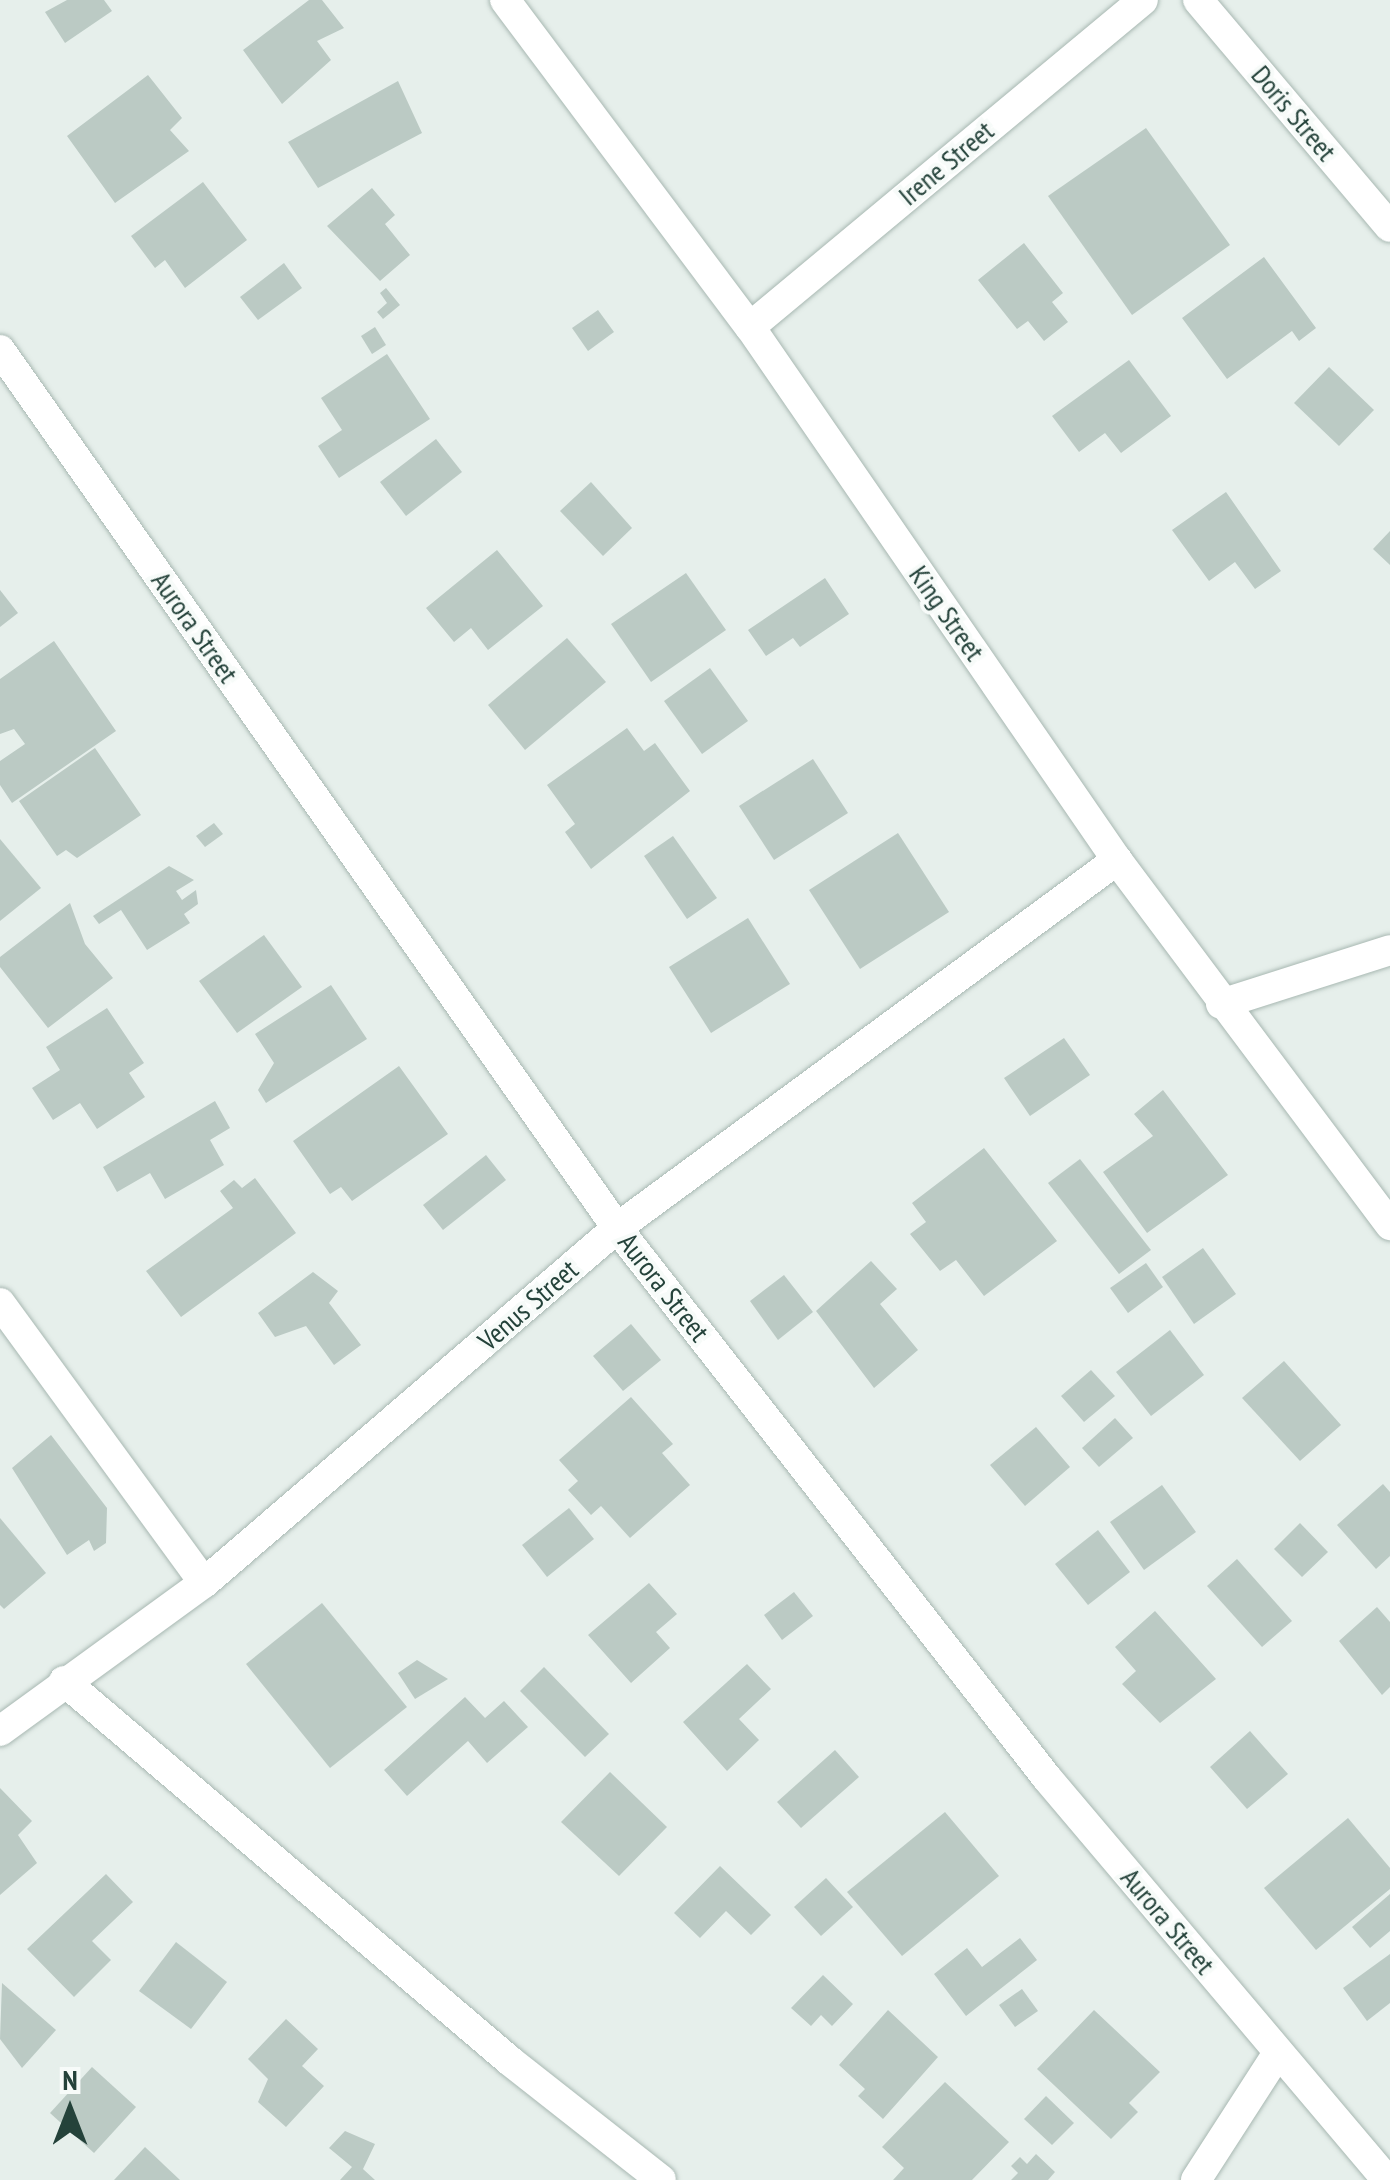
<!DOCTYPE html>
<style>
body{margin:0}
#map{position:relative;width:1390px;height:2180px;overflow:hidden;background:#e6efeb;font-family:"PT Sans Narrow",sans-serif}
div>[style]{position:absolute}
.building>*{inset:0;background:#bbcac4}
.roads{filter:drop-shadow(0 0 2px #a8b8b2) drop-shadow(0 0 2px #a8b8b2)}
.minor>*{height:30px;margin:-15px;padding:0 15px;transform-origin:15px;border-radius:15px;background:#fff}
span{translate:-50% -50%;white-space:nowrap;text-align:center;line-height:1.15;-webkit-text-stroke:8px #f7fbf9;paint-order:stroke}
.street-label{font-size:28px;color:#24423a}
.north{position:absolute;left:20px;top:2060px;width:100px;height:100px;-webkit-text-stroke:8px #f7fbf9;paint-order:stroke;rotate:0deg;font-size:28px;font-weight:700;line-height:40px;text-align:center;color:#24423a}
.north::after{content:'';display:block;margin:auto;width:35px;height:45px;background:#24423a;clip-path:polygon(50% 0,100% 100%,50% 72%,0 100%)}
</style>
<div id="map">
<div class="building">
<div style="clip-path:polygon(67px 0,104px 0,112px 11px,65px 43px,45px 12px)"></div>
<div style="clip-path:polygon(309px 0,322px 0,344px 28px,317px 41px,331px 60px,282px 104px,243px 50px)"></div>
<div style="clip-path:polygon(148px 75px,182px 118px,170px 130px,189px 151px,115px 203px,67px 136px)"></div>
<div style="clip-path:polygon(398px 81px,422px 133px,318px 188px,288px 142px)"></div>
<div style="clip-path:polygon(1146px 128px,1230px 245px,1132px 315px,1048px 196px)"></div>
<div style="clip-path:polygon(203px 182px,247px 240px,185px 288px,165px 260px,155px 268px,131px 236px)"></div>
<div style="clip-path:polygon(372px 188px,395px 215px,385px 224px,410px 255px,380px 281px,327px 226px)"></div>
<div style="clip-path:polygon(1024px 243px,1063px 293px,1052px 302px,1068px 322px,1044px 341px,1028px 321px,1017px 329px,978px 280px)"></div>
<div style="clip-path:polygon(1264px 257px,1316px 328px,1299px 341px,1292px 331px,1227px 379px,1182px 318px)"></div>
<div style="clip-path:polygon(284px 263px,302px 288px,258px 320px,240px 297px)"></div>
<div style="clip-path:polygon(386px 288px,400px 305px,383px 319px,377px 312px,387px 303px,380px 293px)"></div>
<div style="clip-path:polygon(598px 310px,614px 332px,588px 351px,572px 328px)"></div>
<div style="clip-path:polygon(375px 327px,386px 345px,372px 354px,361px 336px)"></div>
<div style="clip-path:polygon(387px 354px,430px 419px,339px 478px,318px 446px,342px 430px,321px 398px)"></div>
<div style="clip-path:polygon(1129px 360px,1171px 416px,1121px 453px,1105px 433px,1079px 452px,1052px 416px)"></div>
<div style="clip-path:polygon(1329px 367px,1374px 410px,1339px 446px,1294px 403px)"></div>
<div style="clip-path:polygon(436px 439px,462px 472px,406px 516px,380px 482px)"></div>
<div style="clip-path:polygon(591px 482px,632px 528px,603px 556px,560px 511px)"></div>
<div style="clip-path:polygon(1226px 492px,1281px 571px,1255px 589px,1235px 562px,1209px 581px,1172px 530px)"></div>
<div style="clip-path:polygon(1390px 531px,1390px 565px,1373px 549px)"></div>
<div style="clip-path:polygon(497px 550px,543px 606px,488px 650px,471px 628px,454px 642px,426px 608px)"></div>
<div style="clip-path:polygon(686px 573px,726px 630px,651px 682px,611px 624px)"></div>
<div style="clip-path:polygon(825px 578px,849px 614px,800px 647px,793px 638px,766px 656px,748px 630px)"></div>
<div style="clip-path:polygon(0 590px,18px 613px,0 627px)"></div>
<div style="clip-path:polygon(567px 638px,606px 682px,525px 750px,488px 705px)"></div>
<div style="clip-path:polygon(54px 641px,116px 731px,12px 803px,0 785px,0 761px,25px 744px,14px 729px,0 734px,0 679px)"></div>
<div style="clip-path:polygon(710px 668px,748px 721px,702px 754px,664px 701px)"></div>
<div style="clip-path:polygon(627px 728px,644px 751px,655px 743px,690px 791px,591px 869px,565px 832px,575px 824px,547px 785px)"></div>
<div style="clip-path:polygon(95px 748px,141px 815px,77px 858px,66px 850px,57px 856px,19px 801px)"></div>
<div style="clip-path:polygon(813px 759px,848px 813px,774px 860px,739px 806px)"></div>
<div style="clip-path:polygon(214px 823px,223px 834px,205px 847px,196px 836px)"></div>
<div style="clip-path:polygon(898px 833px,949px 912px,860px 969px,809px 890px)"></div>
<div style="clip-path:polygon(673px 836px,717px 898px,687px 919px,644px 856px)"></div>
<div style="clip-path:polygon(0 839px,41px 888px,0 921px)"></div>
<div style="clip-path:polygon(169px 866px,194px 880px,176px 891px,182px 900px,196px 890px,198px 904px,184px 914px,190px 923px,147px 950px,121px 910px,99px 924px,93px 916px)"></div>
<div style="clip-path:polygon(70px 903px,85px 944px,113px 978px,48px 1028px,0 967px,0 957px)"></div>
<div style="clip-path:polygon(748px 918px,790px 984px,711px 1033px,669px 967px)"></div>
<div style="clip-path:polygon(264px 935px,302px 987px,237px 1033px,199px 981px)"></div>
<div style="clip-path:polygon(331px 985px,367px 1039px,266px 1103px,258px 1090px,274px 1063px,255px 1034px)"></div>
<div style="clip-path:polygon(107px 1008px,144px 1063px,129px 1073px,145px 1097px,97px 1129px,80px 1103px,53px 1120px,32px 1088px,60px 1070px,46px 1047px)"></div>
<div style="clip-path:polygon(1064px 1038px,1090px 1075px,1030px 1116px,1004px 1078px)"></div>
<div style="clip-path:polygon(399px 1066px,448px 1134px,352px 1201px,341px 1187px,330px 1194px,293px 1141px)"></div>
<div style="clip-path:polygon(1163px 1090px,1228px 1175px,1147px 1233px,1103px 1172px,1153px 1136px,1134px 1114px)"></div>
<div style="clip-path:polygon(215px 1101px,230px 1128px,210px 1140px,224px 1165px,165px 1199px,150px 1173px,117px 1192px,103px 1167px)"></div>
<div style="clip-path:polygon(984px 1148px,1057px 1241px,984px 1296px,956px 1260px,940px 1271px,910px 1234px,926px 1222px,912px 1203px)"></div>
<div style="clip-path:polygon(486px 1155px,506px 1180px,443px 1230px,423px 1205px)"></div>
<div style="clip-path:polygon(1080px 1159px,1151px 1250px,1119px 1274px,1048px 1183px)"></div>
<div style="clip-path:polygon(255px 1178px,296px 1233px,181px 1317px,146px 1271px,233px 1208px,220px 1191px,234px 1180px,242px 1188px)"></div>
<div style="clip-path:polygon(1203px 1248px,1236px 1294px,1194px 1324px,1162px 1277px)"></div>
<div style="clip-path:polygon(871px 1261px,897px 1289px,880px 1304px,918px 1350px,874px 1388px,816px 1311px)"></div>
<div style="clip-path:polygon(1146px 1263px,1163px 1287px,1128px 1313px,1110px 1288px)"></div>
<div style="clip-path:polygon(313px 1272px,338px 1291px,329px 1303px,361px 1345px,334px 1365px,306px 1326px,275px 1337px,258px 1313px)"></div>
<div style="clip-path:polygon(784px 1275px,813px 1312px,778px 1340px,750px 1301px)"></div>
<div style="clip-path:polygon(631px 1324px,661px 1360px,623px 1391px,593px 1356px)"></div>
<div style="clip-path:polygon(1170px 1330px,1204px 1375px,1151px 1416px,1116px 1372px)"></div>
<div style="clip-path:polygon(1284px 1361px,1341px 1425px,1300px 1461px,1242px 1398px)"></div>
<div style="clip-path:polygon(1091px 1370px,1115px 1396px,1084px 1422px,1061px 1396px)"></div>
<div style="clip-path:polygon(631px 1397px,673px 1444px,662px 1453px,690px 1485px,630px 1538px,601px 1506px,591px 1515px,568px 1490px,578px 1481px,559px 1460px)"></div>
<div style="clip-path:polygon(1115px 1418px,1133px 1438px,1099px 1467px,1082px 1448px)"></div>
<div style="clip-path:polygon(1036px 1427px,1070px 1467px,1025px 1506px,990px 1465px)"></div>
<div style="clip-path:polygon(51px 1435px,107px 1508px,106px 1543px,94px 1551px,89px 1540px,67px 1555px,12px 1468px)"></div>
<div style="clip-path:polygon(1383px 1484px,1390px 1492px,1390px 1556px,1376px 1569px,1337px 1525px)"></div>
<div style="clip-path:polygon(1162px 1485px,1196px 1532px,1144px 1570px,1110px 1522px)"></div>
<div style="clip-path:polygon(569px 1508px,594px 1539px,547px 1577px,522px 1545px)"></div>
<div style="clip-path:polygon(0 1518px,46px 1573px,4px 1609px,0 1605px)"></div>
<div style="clip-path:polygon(1300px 1523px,1328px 1552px,1302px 1577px,1274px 1549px)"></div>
<div style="clip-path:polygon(1098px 1530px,1130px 1572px,1088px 1605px,1055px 1564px)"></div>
<div style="clip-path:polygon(1237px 1559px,1292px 1621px,1262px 1647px,1207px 1586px)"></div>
<div style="clip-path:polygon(649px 1583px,677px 1614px,656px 1632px,670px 1648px,631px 1683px,588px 1635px)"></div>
<div style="clip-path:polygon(794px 1592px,813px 1616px,782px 1640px,764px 1615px)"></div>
<div style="clip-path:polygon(322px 1603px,407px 1707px,330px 1768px,246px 1664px)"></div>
<div style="clip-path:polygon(1377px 1607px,1390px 1622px,1390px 1687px,1382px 1695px,1339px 1641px)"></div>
<div style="clip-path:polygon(1155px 1611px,1216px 1679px,1160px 1723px,1122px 1684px,1136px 1671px,1115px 1647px)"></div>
<div style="clip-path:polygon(417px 1660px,448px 1679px,415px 1699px,398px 1673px)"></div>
<div style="clip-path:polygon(747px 1664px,771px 1689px,739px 1719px,759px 1740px,727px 1771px,683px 1722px)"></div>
<div style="clip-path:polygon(544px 1667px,609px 1734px,585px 1757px,520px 1691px)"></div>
<div style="clip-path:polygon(465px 1697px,485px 1718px,504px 1701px,528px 1727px,487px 1763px,468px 1741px,407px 1796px,384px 1770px)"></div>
<div style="clip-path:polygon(1250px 1731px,1288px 1774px,1247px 1809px,1210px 1767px)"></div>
<div style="clip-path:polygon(835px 1750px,859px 1777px,801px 1828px,777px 1802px)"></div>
<div style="clip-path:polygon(610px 1772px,667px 1827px,619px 1876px,561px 1822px)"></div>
<div style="clip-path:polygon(0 1788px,32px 1821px,18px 1835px,37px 1863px,0 1895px)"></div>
<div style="clip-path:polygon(945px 1812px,999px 1876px,902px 1956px,847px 1892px)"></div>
<div style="clip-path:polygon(1348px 1818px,1390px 1868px,1390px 1889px,1316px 1950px,1264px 1888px)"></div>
<div style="clip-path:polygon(720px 1866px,771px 1915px,751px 1935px,726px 1911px,700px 1938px,674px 1913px)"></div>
<div style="clip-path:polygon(106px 1874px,133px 1902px,92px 1941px,111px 1960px,74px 1997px,27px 1949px)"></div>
<div style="clip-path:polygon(826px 1878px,853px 1907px,821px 1936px,794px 1907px)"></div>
<div style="clip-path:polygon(1390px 1894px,1390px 1931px,1370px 1948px,1352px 1927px)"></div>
<div style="clip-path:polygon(1020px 1938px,1037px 1960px,966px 2016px,934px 1974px,967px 1948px,982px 1967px)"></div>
<div style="clip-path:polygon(176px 1942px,227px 1982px,191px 2029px,139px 1991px)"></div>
<div style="clip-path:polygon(1390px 1954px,1390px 2003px,1367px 2021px,1343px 1988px)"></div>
<div style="clip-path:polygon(823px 1975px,853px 2004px,832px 2026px,821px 2015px,811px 2026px,791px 2008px)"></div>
<div style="clip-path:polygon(2px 1983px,56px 2030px,22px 2068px,0 2039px)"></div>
<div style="clip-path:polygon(1022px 1989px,1038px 2011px,1015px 2027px,999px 2005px)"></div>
<div style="clip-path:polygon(888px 2010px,938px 2057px,883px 2119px,858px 2096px,865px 2089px,839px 2065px)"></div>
<div style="clip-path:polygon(1094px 2010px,1160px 2072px,1129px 2103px,1138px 2112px,1111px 2139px,1037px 2069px)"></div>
<div style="clip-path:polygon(286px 2019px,318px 2049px,302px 2066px,324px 2086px,286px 2127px,258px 2102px,268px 2079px,248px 2059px)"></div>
<div style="clip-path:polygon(92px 2067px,136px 2107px,94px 2153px,50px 2113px)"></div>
<div style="clip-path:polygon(945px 2082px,1009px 2142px,972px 2180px,893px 2180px,904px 2168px,882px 2147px)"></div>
<div style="clip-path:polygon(1046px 2096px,1074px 2123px,1052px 2145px,1024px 2119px)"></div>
<div style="clip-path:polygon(345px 2131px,375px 2144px,363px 2169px,375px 2180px,340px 2180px,352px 2167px,329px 2148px)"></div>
<div style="clip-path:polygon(145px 2147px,180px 2180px,114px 2180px)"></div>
<div style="clip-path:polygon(1036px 2154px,1055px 2172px,1048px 2180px,1011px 2180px,1018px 2173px,1011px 2166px,1020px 2157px,1027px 2164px)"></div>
</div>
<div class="roads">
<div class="minor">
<div style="left:505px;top:0;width:409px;rotate:53.2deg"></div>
<div style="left:750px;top:327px;width:647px;rotate:55.45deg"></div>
<div style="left:1117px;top:860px;width:456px;rotate:53.2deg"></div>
<div style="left:1198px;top:0;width:297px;rotate:49.8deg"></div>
<div style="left:750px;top:327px;width:511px;rotate:-39.76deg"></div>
<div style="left:0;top:350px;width:1073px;rotate:54.9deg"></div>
<div style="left:617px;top:1228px;width:698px;rotate:51.98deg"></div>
<div style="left:1047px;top:1778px;width:527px;rotate:49.78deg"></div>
<div style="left:1221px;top:1004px;width:177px;rotate:-17.7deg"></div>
<div style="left:0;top:1303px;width:346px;rotate:53.9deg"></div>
<div style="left:64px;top:1681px;width:586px;rotate:40.43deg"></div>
<div style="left:510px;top:2061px;width:192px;rotate:38.2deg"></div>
<div style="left:0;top:1731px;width:252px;rotate:-36deg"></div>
<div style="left:204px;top:1583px;width:545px;rotate:-40.68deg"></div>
<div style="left:617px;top:1228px;width:621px;rotate:-36.35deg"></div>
<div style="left:1196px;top:2180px;width:151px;rotate:-57.2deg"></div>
</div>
</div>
<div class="street-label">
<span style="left:1294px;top:113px;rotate:50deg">Doris Street</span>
<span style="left:946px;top:163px;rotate:-40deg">Irene Street</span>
<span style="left:947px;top:613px;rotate:55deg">King Street</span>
<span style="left:195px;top:627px;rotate:55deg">Aurora Street</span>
<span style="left:664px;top:1287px;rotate:52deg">Aurora Street</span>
<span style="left:528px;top:1305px;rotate:-41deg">Venus Street</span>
<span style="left:1168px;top:1921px;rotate:50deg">Aurora Street</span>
</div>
<div class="north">N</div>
</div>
